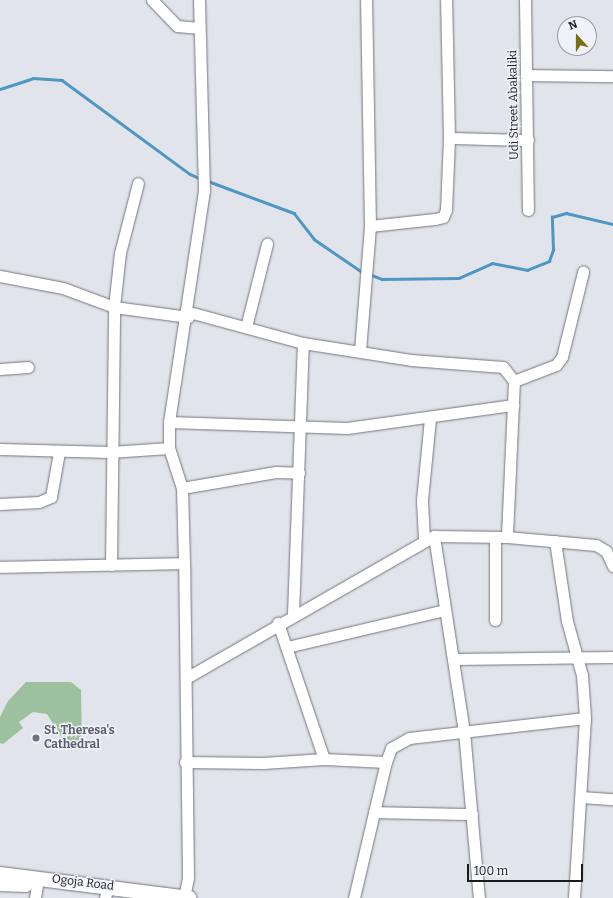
<!DOCTYPE html>
<style>
body{margin:0}
#map{position:relative;width:613px;height:898px;overflow:hidden;background:#e2e4ec;font-family:Bitter,serif}
div>[style]{position:absolute}
.green>*{inset:0;background:#9dc19e}
.stream>*{height:2.5px;margin:-1.25px;padding:0 1.25px;transform-origin:1.25px;border-radius:1.25px;background:#4e97c4}
.roads{filter:drop-shadow(0 0 1px #74757c) drop-shadow(0 0 1px #74757c)}
.minor>*{height:11px;margin:-5.5px;padding:0 5.5px;transform-origin:5.5px;border-radius:5.5px;background:#fff}
.major>*{height:14px;margin:-7px;padding:0 7px;transform-origin:7px;border-radius:7px;background:#fff}
.dots>*{width:11px;height:11px;translate:-50% -50%;box-sizing:border-box;border:2px solid #f0f1f9;border-radius:50%}
span{translate:-50% -50%;white-space:nowrap;text-align:center;line-height:1.15;-webkit-text-stroke:3px #f0f1f9;paint-order:stroke}
.street-label{font-size:12px;color:#1b1b1e}
.worship-label{font-size:12px;color:#5b616d;font-weight:700}
.left{translate:0 -50%;text-align:left}
.north{position:absolute;left:557px;top:16px;width:40px;height:40px;box-sizing:border-box;background:#f0f1f9;border:1px solid #9b9ba1;border-radius:50%;rotate:339deg;font-size:11px;font-weight:700;line-height:16px;text-align:center;color:#1b1b1e}
.north::after{content:'';display:block;margin:auto;width:14px;height:18px;background:#767011;clip-path:polygon(50% 0,100% 100%,50% 72%,0 100%)}
.scale{position:absolute;left:467px;top:864px;width:116px;height:18px;box-sizing:border-box;border:2px solid #1b1b1e;border-top:0;padding-left:5px;font-size:12px;line-height:14px;white-space:nowrap;color:#1b1b1e;-webkit-text-stroke:3px #f0f1f9;paint-order:stroke}
</style>
<div id="map">
<div class="green">
<div style="clip-path:polygon(26px 682px,71px 682px,81px 690px,82px 745px,69px 749px,47px 714px,33px 712px,19px 722px,23px 728px,3px 744px,0 743px,0 717px,8px 701px)"></div>
</div>
<div class="stream">
<div style="left:0;top:89px;width:35px;rotate:-18deg"></div>
<div style="left:33px;top:78px;width:29px;rotate:4deg"></div>
<div style="left:62px;top:80px;width:159px;rotate:36.3deg"></div>
<div style="left:190px;top:174px;width:12px;rotate:24deg"></div>
<div style="left:208px;top:181px;width:92px;rotate:20.4deg"></div>
<div style="left:294px;top:213px;width:33px;rotate:52deg"></div>
<div style="left:314px;top:239px;width:58px;rotate:34.5deg"></div>
<div style="left:369px;top:274px;width:14px;rotate:21deg"></div>
<div style="left:382px;top:279px;width:77px;rotate:-0.7deg"></div>
<div style="left:459px;top:278px;width:36px;rotate:-24deg"></div>
<div style="left:492px;top:263px;width:36px;rotate:11deg"></div>
<div style="left:527px;top:270px;width:24px;rotate:-22deg"></div>
<div style="left:549px;top:261px;width:12px;rotate:-70deg"></div>
<div style="left:553px;top:250px;width:33px;rotate:-92deg"></div>
<div style="left:552px;top:217px;width:15px;rotate:-16deg"></div>
<div style="left:566px;top:213px;width:48px;rotate:13.2deg"></div>
</div>
<div class="roads">
<div class="minor">
<div style="left:152px;top:0;width:36px;rotate:46deg"></div>
<div style="left:177px;top:26px;width:22px;rotate:5deg"></div>
<div style="left:525px;top:0;width:210px;rotate:89.2deg"></div>
<div style="left:526px;top:75px;width:87px;rotate:0.7deg"></div>
<div style="left:449px;top:138px;width:79px;rotate:1.5deg"></div>
<div style="left:370px;top:226px;width:65px;rotate:-6.1deg"></div>
<div style="left:435px;top:219px;width:8px;rotate:-14deg"></div>
<div style="left:443px;top:217px;width:8px;rotate:-67deg"></div>
<div style="left:446px;top:210px;width:72px;rotate:-87.6deg"></div>
<div style="left:449px;top:138px;width:138px;rotate:-91.2deg"></div>
<div style="left:0;top:276px;width:64px;rotate:10.8deg"></div>
<div style="left:63px;top:288px;width:54px;rotate:20.4deg"></div>
<div style="left:114px;top:307px;width:75px;rotate:7.7deg"></div>
<div style="left:189px;top:312px;width:118px;rotate:15.2deg"></div>
<div style="left:303px;top:343px;width:109px;rotate:8.9deg"></div>
<div style="left:411px;top:360px;width:92px;rotate:4.4deg"></div>
<div style="left:503px;top:367px;width:18px;rotate:52deg"></div>
<div style="left:514px;top:381px;width:156px;rotate:92.6deg"></div>
<div style="left:246px;top:327px;width:86px;rotate:-75.8deg"></div>
<div style="left:360px;top:351px;width:125px;rotate:-85.4deg"></div>
<div style="left:370px;top:226px;width:226px;rotate:-91deg"></div>
<div style="left:0;top:369px;width:28px;rotate:-4deg"></div>
<div style="left:514px;top:381px;width:45px;rotate:-20.9deg"></div>
<div style="left:556px;top:365px;width:10px;rotate:-53deg"></div>
<div style="left:562px;top:357px;width:88px;rotate:-76.1deg"></div>
<div style="left:169px;top:422px;width:178px;rotate:1.9deg"></div>
<div style="left:347px;top:428px;width:168px;rotate:-7.9deg"></div>
<div style="left:0;top:449px;width:110px;rotate:1.6deg"></div>
<div style="left:110px;top:452px;width:59px;rotate:-3.9deg"></div>
<div style="left:182px;top:488px;width:95px;rotate:-9.7deg"></div>
<div style="left:276px;top:472px;width:23px;rotate:2deg"></div>
<div style="left:0;top:504px;width:39px;rotate:-3deg"></div>
<div style="left:39px;top:502px;width:13px;rotate:-23deg"></div>
<div style="left:51px;top:497px;width:46px;rotate:-79.9deg"></div>
<div style="left:434px;top:536px;width:197px;rotate:81.3deg"></div>
<div style="left:464px;top:731px;width:168px;rotate:84.9deg"></div>
<div style="left:495px;top:537px;width:83px;rotate:90deg"></div>
<div style="left:424px;top:539px;width:39px;rotate:-93deg"></div>
<div style="left:422px;top:500px;width:81px;rotate:-84.4deg"></div>
<div style="left:555px;top:541px;width:81px;rotate:81.5deg"></div>
<div style="left:567px;top:621px;width:56px;rotate:74.5deg"></div>
<div style="left:582px;top:675px;width:43px;rotate:86deg"></div>
<div style="left:585px;top:718px;width:180px;rotate:93.5deg"></div>
<div style="left:111px;top:565px;width:258px;rotate:-89.3deg"></div>
<div style="left:114px;top:307px;width:54px;rotate:-83.7deg"></div>
<div style="left:120px;top:253px;width:72px;rotate:-75.6deg"></div>
<div style="left:0;top:567px;width:184px;rotate:-1.2deg"></div>
<div style="left:293px;top:613px;width:270px;rotate:-87.9deg"></div>
<div style="left:287px;top:647px;width:162px;rotate:-13.2deg"></div>
<div style="left:455px;top:659px;width:158px;rotate:-0.7deg"></div>
<div style="left:186px;top:678px;width:286px;rotate:-29.8deg"></div>
<div style="left:434px;top:536px;width:73px;rotate:0.8deg"></div>
<div style="left:507px;top:537px;width:89px;rotate:5.1deg"></div>
<div style="left:596px;top:545px;width:12px;rotate:31deg"></div>
<div style="left:606px;top:551px;width:17px;rotate:65deg"></div>
<div style="left:324px;top:759px;width:62px;rotate:2.8deg"></div>
<div style="left:386px;top:762px;width:15px;rotate:-70deg"></div>
<div style="left:391px;top:748px;width:21px;rotate:-29deg"></div>
<div style="left:409px;top:738px;width:177px;rotate:-6.5deg"></div>
<div style="left:185px;top:762px;width:78px;rotate:0.7deg"></div>
<div style="left:263px;top:763px;width:61px;rotate:-3.8deg"></div>
<div style="left:324px;top:759px;width:144px;rotate:-108.7deg"></div>
<div style="left:581px;top:797px;width:32px;rotate:4deg"></div>
<div style="left:374px;top:812px;width:98px;rotate:1.2deg"></div>
<div style="left:35px;top:898px;width:12px;rotate:-81deg"></div>
<div style="left:105px;top:898px;width:4px;rotate:-76deg"></div>
<div style="left:184px;top:898px;width:21px;rotate:-79deg"></div>
<div style="left:188px;top:877px;width:314px;rotate:-90.7deg"></div>
<div style="left:184px;top:563px;width:75px;rotate:-91.5deg"></div>
<div style="left:182px;top:488px;width:42px;rotate:-108deg"></div>
<div style="left:169px;top:448px;width:26px;rotate:-90deg"></div>
<div style="left:169px;top:422px;width:234px;rotate:-81.4deg"></div>
<div style="left:204px;top:191px;width:191px;rotate:-91.5deg"></div>
<div style="left:354px;top:898px;width:140px;rotate:-76.8deg"></div>
</div>
<div class="major">
<div style="left:0;top:874px;width:191px;rotate:7.2deg"></div>
<div style="left:0;top:884px;width:26px;rotate:2deg"></div>
</div>
</div>
<div class="dots">
<div style="left:36px;top:738px;background:#6b7280"></div>
</div>
<div class="street-label">
<span style="left:514px;top:105px;rotate:-91deg">Udi Street Abakaliki</span>
<span style="left:83px;top:883px;rotate:7deg">Ogoja Road</span>
</div>
<div class="worship-label">
<span class="left" style="left:44px;top:738px">St. Theresa's<br>Cathedral</span>
</div>
<div class="north">N</div>
<div class="scale">100 m</div>
</div>
